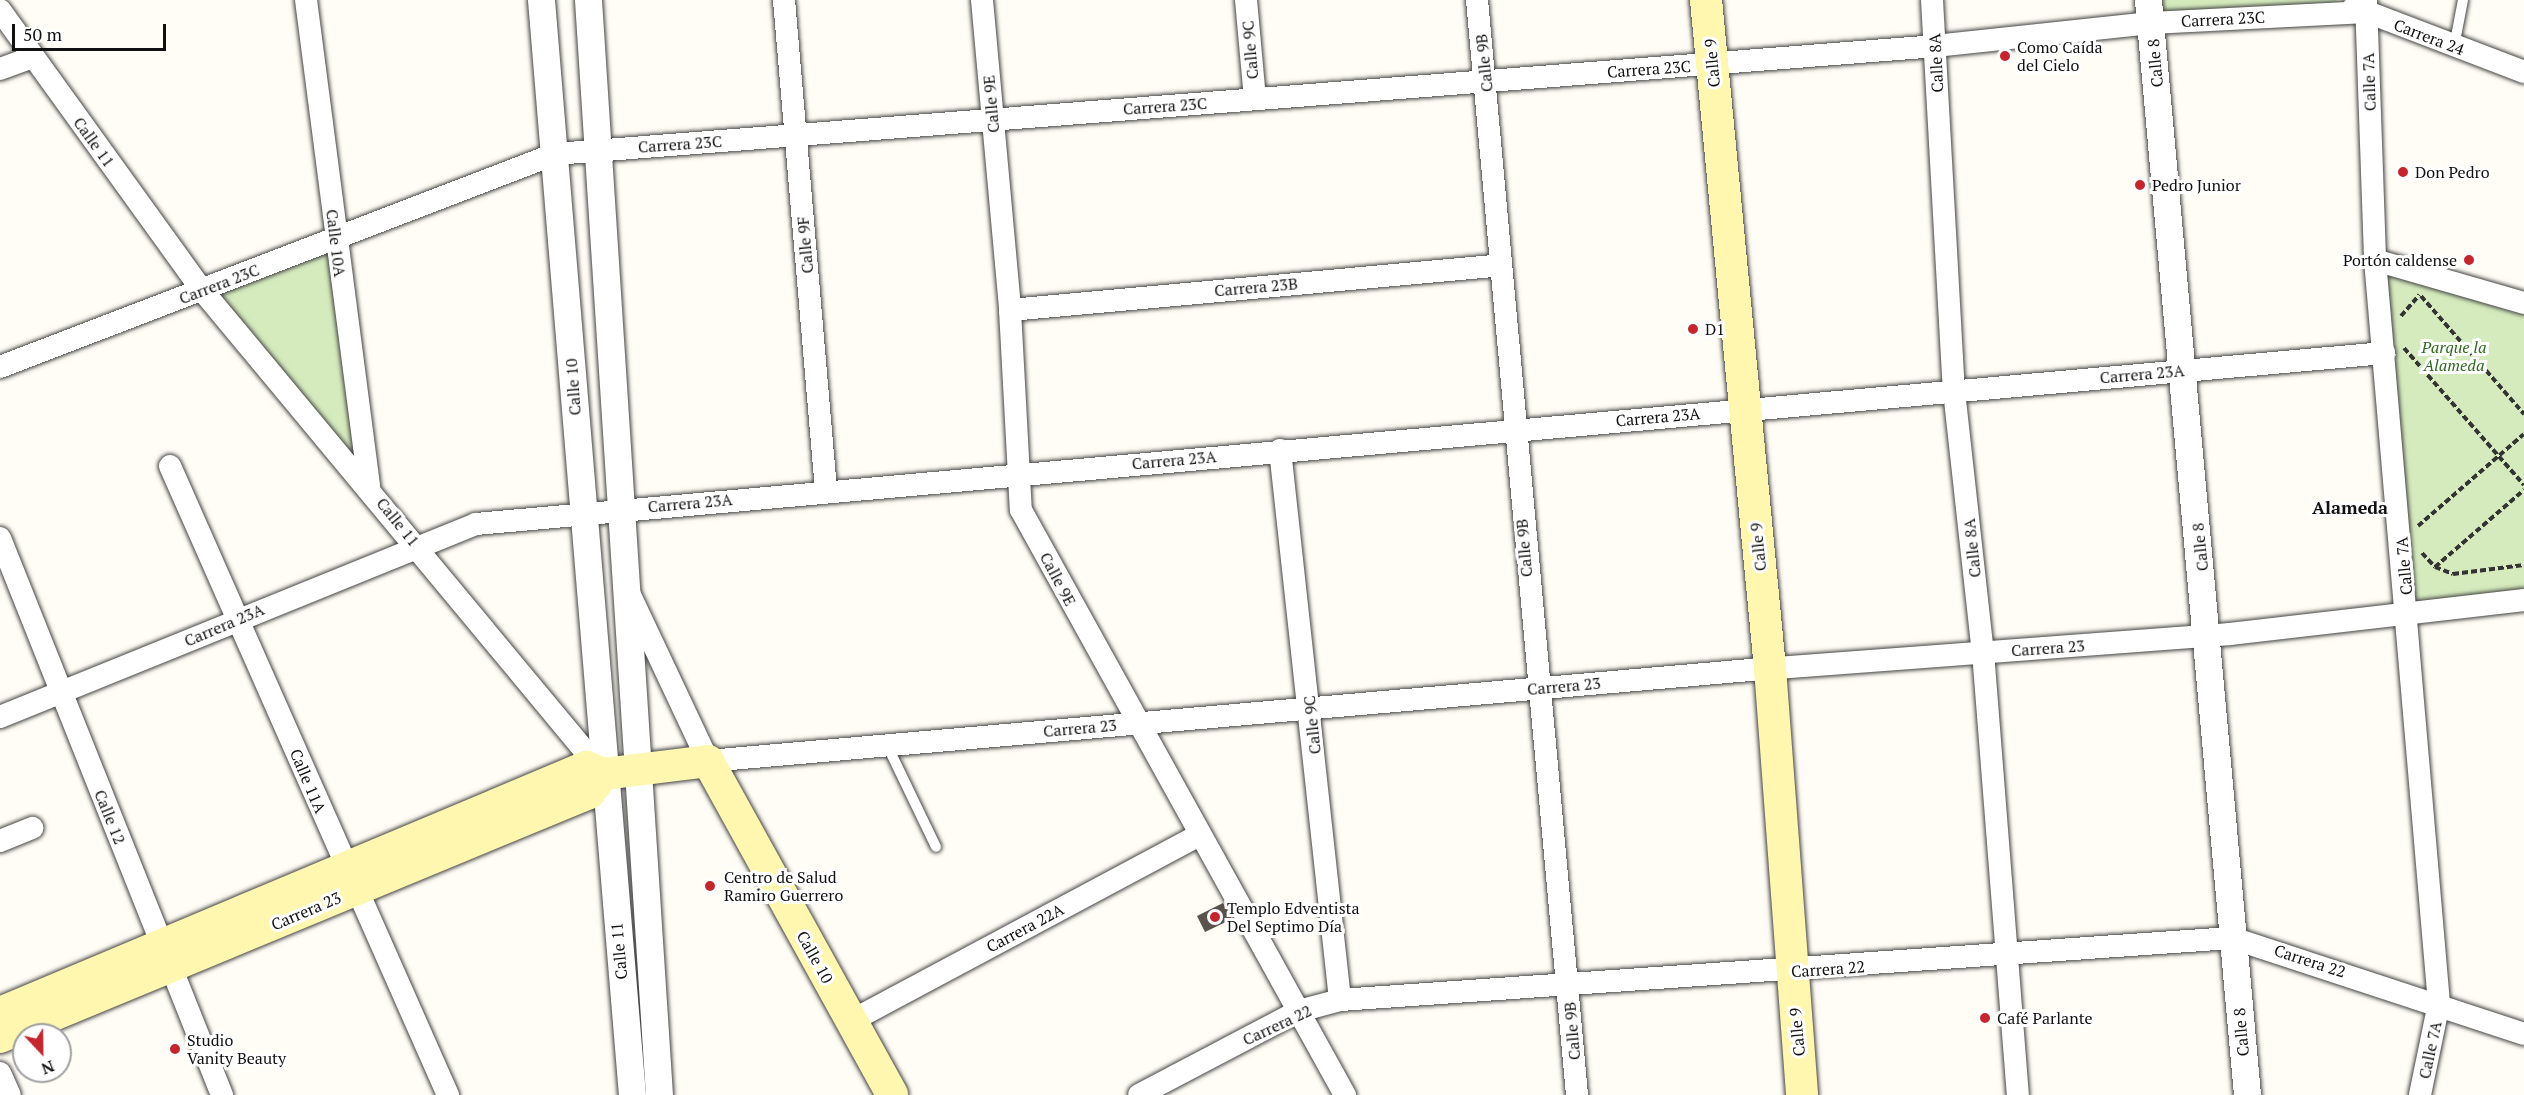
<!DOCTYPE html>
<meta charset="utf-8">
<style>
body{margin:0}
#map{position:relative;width:2524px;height:1095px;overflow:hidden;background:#fffdf5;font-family:"PT Serif",serif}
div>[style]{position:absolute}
.green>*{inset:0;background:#d5ebbd}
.building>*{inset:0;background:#5a524d}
.path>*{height:4px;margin-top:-2px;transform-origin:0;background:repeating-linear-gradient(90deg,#333 0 6px,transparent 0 9px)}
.roads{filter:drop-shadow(0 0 2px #444) drop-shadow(0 0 2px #444)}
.service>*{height:10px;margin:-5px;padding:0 5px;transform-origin:5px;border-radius:5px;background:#fff}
.minor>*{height:22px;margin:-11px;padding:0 11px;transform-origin:11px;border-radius:11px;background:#fff}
.tertiary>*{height:27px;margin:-13.5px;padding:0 13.5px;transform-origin:13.5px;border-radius:13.5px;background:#fff}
.secondary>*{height:32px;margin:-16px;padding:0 16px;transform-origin:16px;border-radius:16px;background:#fff6b0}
.dots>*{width:16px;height:16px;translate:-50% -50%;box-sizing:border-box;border:3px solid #fff;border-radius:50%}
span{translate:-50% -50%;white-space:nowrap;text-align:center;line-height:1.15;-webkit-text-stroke:6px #fff;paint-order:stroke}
.street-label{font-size:16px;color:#111}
.poi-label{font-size:16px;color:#111}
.left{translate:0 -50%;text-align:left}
.right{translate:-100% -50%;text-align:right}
.park-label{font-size:16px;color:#2f6b1f;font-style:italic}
.neighbourhood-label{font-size:18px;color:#111;font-weight:700}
.north{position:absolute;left:12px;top:1023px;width:60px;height:60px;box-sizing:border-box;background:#fff;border:2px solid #a0a0a0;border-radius:50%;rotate:158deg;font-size:16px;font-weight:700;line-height:24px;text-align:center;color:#111}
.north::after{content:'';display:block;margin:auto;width:21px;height:27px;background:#c4262e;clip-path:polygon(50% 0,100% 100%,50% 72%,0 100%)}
.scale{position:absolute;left:12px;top:24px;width:154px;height:27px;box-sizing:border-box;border:3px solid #111;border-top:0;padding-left:8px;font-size:18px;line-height:21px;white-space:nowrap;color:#111;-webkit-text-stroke:4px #fff;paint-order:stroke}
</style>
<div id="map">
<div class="green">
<div style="clip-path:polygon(2148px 0,2335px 0,2367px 12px,2151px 23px)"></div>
<div style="clip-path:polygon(335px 240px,369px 486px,202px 290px)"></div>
<div style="clip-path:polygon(2375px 260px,2524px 303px,2524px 600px,2408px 612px)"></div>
</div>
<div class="building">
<div style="clip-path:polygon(1223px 903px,1232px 919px,1205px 932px,1197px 916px)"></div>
</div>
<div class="path">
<div style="left:2421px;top:296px;width:157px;rotate:48.9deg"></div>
<div style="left:2401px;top:316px;width:28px;rotate:-49deg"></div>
<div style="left:2404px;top:348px;width:182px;rotate:48.8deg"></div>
<div style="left:2418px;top:526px;width:140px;rotate:-41deg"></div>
<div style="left:2422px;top:553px;width:19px;rotate:47deg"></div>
<div style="left:2435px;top:567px;width:19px;rotate:21deg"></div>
<div style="left:2453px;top:574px;width:72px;rotate:-7.2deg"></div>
<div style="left:2435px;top:567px;width:118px;rotate:-40.9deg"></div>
</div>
<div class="roads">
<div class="service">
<div style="left:2454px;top:47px;width:48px;rotate:-79.2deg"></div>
<div style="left:887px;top:745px;width:113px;rotate:64.3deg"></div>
</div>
<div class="minor">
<div style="left:306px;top:0;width:490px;rotate:82.6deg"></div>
<div style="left:784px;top:0;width:493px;rotate:85.1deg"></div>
<div style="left:982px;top:0;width:311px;rotate:84.8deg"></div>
<div style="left:1010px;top:310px;width:200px;rotate:86.9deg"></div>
<div style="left:1021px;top:510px;width:669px;rotate:61.02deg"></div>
<div style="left:1246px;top:0;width:99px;rotate:84.8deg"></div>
<div style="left:1477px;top:0;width:1100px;rotate:84.78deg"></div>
<div style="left:1932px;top:0;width:392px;rotate:86.8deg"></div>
<div style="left:1954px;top:391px;width:263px;rotate:83.7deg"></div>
<div style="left:1983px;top:652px;width:444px;rotate:85.5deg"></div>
<div style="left:2366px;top:0;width:260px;rotate:88deg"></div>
<div style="left:2375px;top:260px;width:746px;rotate:85.08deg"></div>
<div style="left:2439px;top:1003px;width:94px;rotate:101.7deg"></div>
<div style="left:2354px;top:7px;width:182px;rotate:20.9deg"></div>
<div style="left:0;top:10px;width:345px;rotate:54.2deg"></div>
<div style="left:202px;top:290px;width:629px;rotate:50.29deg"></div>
<div style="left:0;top:69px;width:35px;rotate:-20deg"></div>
<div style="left:2375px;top:260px;width:155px;rotate:16.1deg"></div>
<div style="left:1010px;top:310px;width:493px;rotate:-5.2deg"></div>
<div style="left:0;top:367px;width:594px;rotate:-21deg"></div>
<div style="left:555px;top:154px;width:1384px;rotate:-4.47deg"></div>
<div style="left:1935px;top:46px;width:217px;rotate:-6.1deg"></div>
<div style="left:2151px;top:23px;width:216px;rotate:-2.9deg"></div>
<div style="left:1280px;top:450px;width:553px;rotate:83.77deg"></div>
<div style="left:170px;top:466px;width:688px;rotate:66.16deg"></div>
<div style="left:0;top:538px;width:600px;rotate:68.27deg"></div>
<div style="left:629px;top:593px;width:186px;rotate:64.8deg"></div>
<div style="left:708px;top:761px;width:1047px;rotate:-4.99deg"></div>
<div style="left:1751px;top:670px;width:480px;rotate:-4.3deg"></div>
<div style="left:2230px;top:634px;width:296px;rotate:-6.6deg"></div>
<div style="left:0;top:717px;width:514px;rotate:-22.07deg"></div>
<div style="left:476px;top:524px;width:1916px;rotate:-5.12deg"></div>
<div style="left:0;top:841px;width:35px;rotate:-22deg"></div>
<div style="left:851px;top:1021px;width:395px;rotate:-28.1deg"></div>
<div style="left:0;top:1073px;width:24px;rotate:66deg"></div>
<div style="left:1139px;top:1095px;width:181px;rotate:-27.7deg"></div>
<div style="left:1299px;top:1011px;width:42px;rotate:-15deg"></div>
<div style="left:1340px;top:1000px;width:894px;rotate:-3.98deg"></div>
<div style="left:2232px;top:938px;width:307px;rotate:18.2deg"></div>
</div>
<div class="tertiary">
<div style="left:541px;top:0;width:1099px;rotate:85.25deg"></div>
<div style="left:588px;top:0;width:1097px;rotate:86.29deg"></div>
<div style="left:2148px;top:0;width:1099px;rotate:84.83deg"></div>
</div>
<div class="secondary">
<div style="left:1706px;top:0;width:671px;rotate:84.53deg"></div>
<div style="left:1770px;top:668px;width:428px;rotate:85.7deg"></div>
<div style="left:0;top:1013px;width:636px;rotate:-22.77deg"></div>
<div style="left:586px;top:767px;width:19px;rotate:21deg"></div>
<div style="left:0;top:1037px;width:638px;rotate:-22.5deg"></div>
<div style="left:589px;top:793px;width:24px;rotate:-52deg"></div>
<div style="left:604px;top:774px;width:105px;rotate:-7.1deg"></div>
<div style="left:708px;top:761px;width:381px;rotate:61.1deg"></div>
</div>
</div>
<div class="dots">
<div style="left:2005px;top:56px;background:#c4262e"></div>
<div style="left:2403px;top:172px;background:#c4262e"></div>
<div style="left:2140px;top:185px;background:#c4262e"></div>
<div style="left:2469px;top:260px;background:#c4262e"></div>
<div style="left:1693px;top:329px;background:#c4262e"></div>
<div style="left:710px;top:886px;background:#c4262e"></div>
<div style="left:1215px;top:917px;background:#c4262e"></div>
<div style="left:1985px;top:1018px;background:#c4262e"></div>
<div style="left:175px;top:1049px;background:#c4262e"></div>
</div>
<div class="street-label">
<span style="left:2223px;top:19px;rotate:-3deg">Carrera 23C</span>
<span style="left:2429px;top:37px;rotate:21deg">Carrera 24</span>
<span style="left:1250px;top:50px;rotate:-95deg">Calle 9C</span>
<span style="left:1484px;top:63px;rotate:-96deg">Calle 9B</span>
<span style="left:1712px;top:63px;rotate:-95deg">Calle 9</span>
<span style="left:1936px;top:63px;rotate:-93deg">Calle 8A</span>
<span style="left:2155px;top:63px;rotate:-95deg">Calle 8</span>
<span style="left:1649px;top:69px;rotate:-4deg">Carrera 23C</span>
<span style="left:2369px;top:82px;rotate:-92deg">Calle 7A</span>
<span style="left:991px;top:104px;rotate:-95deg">Calle 9E</span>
<span style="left:1165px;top:106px;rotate:-4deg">Carrera 23C</span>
<span style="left:94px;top:142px;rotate:54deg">Calle 11</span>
<span style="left:680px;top:144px;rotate:-4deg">Carrera 23C</span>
<span style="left:336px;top:243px;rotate:83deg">Calle 10A</span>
<span style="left:805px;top:245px;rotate:-95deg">Calle 9F</span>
<span style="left:219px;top:284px;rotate:-21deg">Carrera 23C</span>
<span style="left:1256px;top:287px;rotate:-5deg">Carrera 23B</span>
<span style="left:2142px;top:374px;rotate:-5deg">Carrera 23A</span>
<span style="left:573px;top:387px;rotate:-94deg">Calle 10</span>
<span style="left:1658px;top:417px;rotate:-5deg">Carrera 23A</span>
<span style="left:1174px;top:460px;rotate:-5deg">Carrera 23A</span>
<span style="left:690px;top:503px;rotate:-5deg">Carrera 23A</span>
<span style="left:398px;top:522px;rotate:51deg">Calle 11</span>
<span style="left:1758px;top:547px;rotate:-96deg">Calle 9</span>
<span style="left:2200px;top:547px;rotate:-96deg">Calle 8</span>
<span style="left:1524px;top:548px;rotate:-95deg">Calle 9B</span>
<span style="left:1972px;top:548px;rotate:-96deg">Calle 8A</span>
<span style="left:2404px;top:566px;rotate:-95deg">Calle 7A</span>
<span style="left:1058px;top:579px;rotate:62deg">Calle 9E</span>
<span style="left:224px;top:625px;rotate:-23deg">Carrera 23A</span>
<span style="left:2048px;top:648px;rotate:-4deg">Carrera 23</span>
<span style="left:1564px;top:686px;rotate:-5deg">Carrera 23</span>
<span style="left:1312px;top:725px;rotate:-96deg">Calle 9C</span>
<span style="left:1080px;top:728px;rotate:-5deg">Carrera 23</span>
<span style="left:308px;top:781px;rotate:67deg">Calle 11A</span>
<span style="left:110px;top:817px;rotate:68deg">Calle 12</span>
<span style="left:306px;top:911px;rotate:-23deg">Carrera 23</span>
<span style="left:1025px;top:928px;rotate:-28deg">Carrera 22A</span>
<span style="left:619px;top:951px;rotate:-95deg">Calle 11</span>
<span style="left:815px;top:957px;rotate:61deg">Calle 10</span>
<span style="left:2310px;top:961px;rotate:18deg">Carrera 22</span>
<span style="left:1828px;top:969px;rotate:-4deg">Carrera 22</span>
<span style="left:1277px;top:1025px;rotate:-25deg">Carrera 22</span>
<span style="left:1572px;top:1031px;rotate:-95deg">Calle 9B</span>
<span style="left:1797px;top:1032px;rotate:-95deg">Calle 9</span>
<span style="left:2241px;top:1032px;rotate:-95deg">Calle 8</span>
<span style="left:2430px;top:1050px;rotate:-78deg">Calle 7A</span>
</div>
<div class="poi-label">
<span class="left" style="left:2017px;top:56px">Como Caída<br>del Cielo</span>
<span class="left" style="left:2415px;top:172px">Don Pedro</span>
<span class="left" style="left:2152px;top:185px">Pedro Junior</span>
<span class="right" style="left:2457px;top:260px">Portón caldense</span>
<span class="left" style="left:1705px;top:329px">D1</span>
<span class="left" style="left:724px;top:886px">Centro de Salud<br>Ramiro Guerrero</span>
<span class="left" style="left:1227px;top:917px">Templo Edventista<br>Del Septimo Día</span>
<span class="left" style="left:1997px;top:1018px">Café Parlante</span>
<span class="left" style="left:187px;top:1049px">Studio<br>Vanity Beauty</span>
</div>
<div class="park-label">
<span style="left:2454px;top:356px">Parque la<br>Alameda</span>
</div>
<div class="neighbourhood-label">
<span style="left:2350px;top:507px">Alameda</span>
</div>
<div class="north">N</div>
<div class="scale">50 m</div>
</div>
